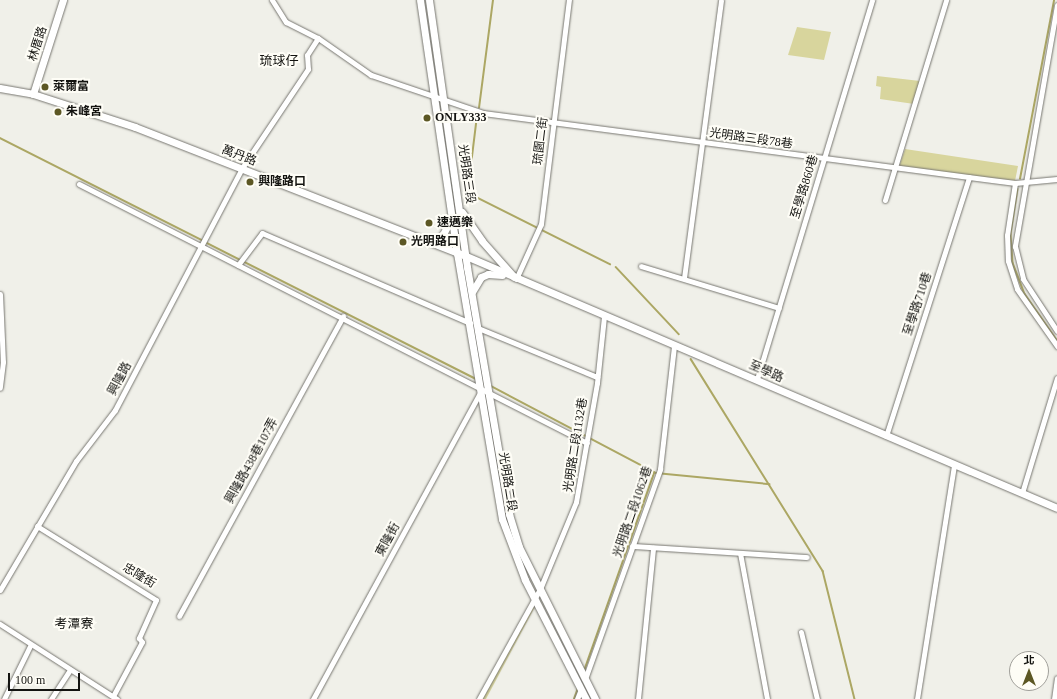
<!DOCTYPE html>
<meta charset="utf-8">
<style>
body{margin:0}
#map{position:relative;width:1057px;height:699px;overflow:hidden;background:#f0f0e9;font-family:"Times New Roman","Noto Sans TC",serif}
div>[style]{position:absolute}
.green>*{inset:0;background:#d8d59d}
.stream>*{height:1.5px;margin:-0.75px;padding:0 0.75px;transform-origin:0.75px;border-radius:0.75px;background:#aca764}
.roads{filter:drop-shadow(0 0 1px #777670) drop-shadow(0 0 1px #777670)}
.street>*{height:5px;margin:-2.5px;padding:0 2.5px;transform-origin:2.5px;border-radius:2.5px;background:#fff}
.secondary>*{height:7px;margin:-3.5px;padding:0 3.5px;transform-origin:3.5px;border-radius:3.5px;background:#fff}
.dots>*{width:11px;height:11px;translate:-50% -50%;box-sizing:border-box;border:2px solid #fefdf6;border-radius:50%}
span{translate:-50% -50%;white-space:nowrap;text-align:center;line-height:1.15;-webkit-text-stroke:4px #fefdf6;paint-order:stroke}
.street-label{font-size:12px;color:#131310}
.poi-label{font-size:12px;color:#131310;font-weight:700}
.left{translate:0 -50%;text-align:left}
.neighbourhood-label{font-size:13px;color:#131310}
.north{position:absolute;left:1009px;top:651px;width:40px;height:40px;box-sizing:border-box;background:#fefdf6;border:1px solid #a09f9a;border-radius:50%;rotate:0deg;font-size:11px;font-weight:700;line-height:16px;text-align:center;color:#131310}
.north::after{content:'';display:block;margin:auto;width:14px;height:18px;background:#5c5724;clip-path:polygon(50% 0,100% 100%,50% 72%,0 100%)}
.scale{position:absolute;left:8px;top:673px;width:72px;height:18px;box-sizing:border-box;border:2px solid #131310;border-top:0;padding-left:5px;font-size:12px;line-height:14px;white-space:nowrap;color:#131310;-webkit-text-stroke:3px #fefdf6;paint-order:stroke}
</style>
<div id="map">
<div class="green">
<div style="clip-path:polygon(797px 27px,831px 32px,824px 60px,788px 55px)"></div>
<div style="clip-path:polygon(877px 76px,920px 81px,914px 104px,880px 99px,881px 87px,876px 86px)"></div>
<div style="clip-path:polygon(905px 149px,1018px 166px,1015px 181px,899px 167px)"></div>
<div style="clip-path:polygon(535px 599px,537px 603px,486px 699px,479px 699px)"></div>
</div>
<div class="stream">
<div style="left:479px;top:108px;width:109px;rotate:-82.6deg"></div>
<div style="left:477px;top:120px;width:74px;rotate:97deg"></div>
<div style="left:468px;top:193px;width:159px;rotate:26.6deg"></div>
<div style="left:0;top:138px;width:226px;rotate:26.8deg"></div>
<div style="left:1020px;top:179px;width:182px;rotate:-79.2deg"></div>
<div style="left:1018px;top:189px;width:46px;rotate:98.8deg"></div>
<div style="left:1011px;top:234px;width:29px;rotate:86deg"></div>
<div style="left:1013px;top:263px;width:33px;rotate:69deg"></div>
<div style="left:1025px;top:294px;width:56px;rotate:55.2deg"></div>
<div style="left:205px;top:242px;width:304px;rotate:26.8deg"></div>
<div style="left:616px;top:267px;width:92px;rotate:46.8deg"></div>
<div style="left:691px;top:359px;width:250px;rotate:58.1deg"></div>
<div style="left:823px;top:571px;width:132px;rotate:76deg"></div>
<div style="left:491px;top:386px;width:187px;rotate:27.8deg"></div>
<div style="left:656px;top:473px;width:114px;rotate:5.6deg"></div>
<div style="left:584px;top:671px;width:210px;rotate:-70.5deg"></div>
<div style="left:574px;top:699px;width:12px;rotate:-70deg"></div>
</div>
<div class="roads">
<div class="street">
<div style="left:272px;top:0;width:26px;rotate:58deg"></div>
<div style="left:286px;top:22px;width:36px;rotate:27deg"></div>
<div style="left:318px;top:38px;width:65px;rotate:34.9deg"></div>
<div style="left:371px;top:75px;width:118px;rotate:18.7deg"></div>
<div style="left:483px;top:113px;width:537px;rotate:7.5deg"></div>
<div style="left:1015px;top:183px;width:42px;rotate:-5.4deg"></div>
<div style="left:1057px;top:5px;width:245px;rotate:99.9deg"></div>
<div style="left:1015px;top:246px;width:34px;rotate:76deg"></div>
<div style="left:1023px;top:279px;width:62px;rotate:56.8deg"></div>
<div style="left:1015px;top:183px;width:53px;rotate:98.7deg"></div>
<div style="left:1007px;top:235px;width:26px;rotate:88deg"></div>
<div style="left:1008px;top:261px;width:29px;rotate:72deg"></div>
<div style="left:1017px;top:289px;width:70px;rotate:54.9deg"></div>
<div style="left:79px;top:184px;width:570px;rotate:27.01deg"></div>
<div style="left:885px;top:200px;width:209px;rotate:-73deg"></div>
<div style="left:238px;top:265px;width:40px;rotate:-53deg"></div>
<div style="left:262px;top:233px;width:227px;rotate:23.4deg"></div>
<div style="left:641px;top:266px;width:144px;rotate:16.9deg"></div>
<div style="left:684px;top:278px;width:280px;rotate:-82.4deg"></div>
<div style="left:516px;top:279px;width:60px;rotate:-65.6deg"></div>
<div style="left:541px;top:224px;width:226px;rotate:-82.9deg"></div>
<div style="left:0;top:294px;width:68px;rotate:87.5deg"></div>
<div style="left:3px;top:362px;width:26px;rotate:97deg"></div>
<div style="left:478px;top:328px;width:129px;rotate:22.4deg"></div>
<div style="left:757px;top:379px;width:396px;rotate:-73.1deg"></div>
<div style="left:886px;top:436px;width:272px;rotate:-72.2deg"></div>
<div style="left:1022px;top:493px;width:120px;rotate:-73.1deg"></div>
<div style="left:37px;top:526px;width:140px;rotate:31.9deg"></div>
<div style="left:156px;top:600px;width:42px;rotate:114.1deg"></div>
<div style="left:139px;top:638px;width:5px;rotate:53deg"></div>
<div style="left:142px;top:642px;width:61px;rotate:118.2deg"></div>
<div style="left:632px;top:546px;width:175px;rotate:3.6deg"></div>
<div style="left:740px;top:553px;width:148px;rotate:79.5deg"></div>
<div style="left:0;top:590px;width:150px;rotate:-59.5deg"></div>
<div style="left:76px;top:461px;width:64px;rotate:-52.6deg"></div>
<div style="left:115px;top:410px;width:273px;rotate:-62.3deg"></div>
<div style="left:242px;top:168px;width:119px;rotate:-56.3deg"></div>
<div style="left:308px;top:69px;width:14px;rotate:-94deg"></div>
<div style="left:307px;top:55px;width:20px;rotate:-57deg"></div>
<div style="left:179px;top:616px;width:342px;rotate:-61.3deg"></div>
<div style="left:0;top:624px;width:139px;rotate:32.7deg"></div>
<div style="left:801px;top:632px;width:69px;rotate:76.6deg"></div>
<div style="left:585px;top:679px;width:223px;rotate:-70.3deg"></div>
<div style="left:660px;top:469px;width:124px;rotate:-83.5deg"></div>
<div style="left:4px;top:699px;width:59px;rotate:-63.9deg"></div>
<div style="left:51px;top:699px;width:35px;rotate:-57deg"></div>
<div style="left:313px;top:699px;width:351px;rotate:-61.4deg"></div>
<div style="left:479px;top:699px;width:126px;rotate:-61deg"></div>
<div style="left:540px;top:589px;width:94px;rotate:-67.5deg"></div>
<div style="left:576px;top:502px;width:121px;rotate:-80deg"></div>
<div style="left:597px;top:383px;width:67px;rotate:-84deg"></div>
<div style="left:577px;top:699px;width:11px;rotate:-68deg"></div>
<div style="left:638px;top:699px;width:152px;rotate:-84.3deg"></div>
<div style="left:917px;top:699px;width:237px;rotate:-81deg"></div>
<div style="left:1054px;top:699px;width:21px;rotate:-82deg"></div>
</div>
<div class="secondary">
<div style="left:420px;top:0;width:256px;rotate:81.7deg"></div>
<div style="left:457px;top:253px;width:270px;rotate:80.4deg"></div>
<div style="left:502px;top:519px;width:65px;rotate:69.3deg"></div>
<div style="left:525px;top:580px;width:134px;rotate:62.9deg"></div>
<div style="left:429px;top:0;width:270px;rotate:81.9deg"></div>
<div style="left:467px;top:267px;width:251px;rotate:80.3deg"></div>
<div style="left:509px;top:514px;width:34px;rotate:73deg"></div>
<div style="left:519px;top:547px;width:170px;rotate:63.4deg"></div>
<div style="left:0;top:88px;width:34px;rotate:10deg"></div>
<div style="left:33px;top:94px;width:107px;rotate:17.9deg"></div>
<div style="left:135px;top:127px;width:355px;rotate:21.3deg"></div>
<div style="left:466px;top:256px;width:642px;rotate:23.09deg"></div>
<div style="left:33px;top:94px;width:99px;rotate:-72.3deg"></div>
<div style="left:462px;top:212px;width:35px;rotate:55deg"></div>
<div style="left:482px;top:241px;width:48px;rotate:48.4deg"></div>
<div style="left:426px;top:240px;width:15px;rotate:-8deg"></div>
<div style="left:441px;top:238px;width:21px;rotate:-62deg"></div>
<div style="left:472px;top:292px;width:17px;rotate:-59deg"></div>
<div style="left:481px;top:277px;width:8px;rotate:-23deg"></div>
<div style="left:488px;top:274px;width:14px;rotate:4deg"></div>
</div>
</div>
<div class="dots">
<div style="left:45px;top:87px;background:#5c5724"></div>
<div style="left:58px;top:112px;background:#5c5724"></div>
<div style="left:427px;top:118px;background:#5c5724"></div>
<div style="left:250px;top:182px;background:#5c5724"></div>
<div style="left:429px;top:223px;background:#5c5724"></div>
<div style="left:403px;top:242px;background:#5c5724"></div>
</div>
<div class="street-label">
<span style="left:38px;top:44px;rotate:-72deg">林厝路</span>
<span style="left:751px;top:139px;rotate:8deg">光明路三段78巷</span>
<span style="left:541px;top:141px;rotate:-83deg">琉園二街</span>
<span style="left:239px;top:156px;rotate:21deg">萬丹路</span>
<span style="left:466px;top:174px;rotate:82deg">光明路三段</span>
<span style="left:805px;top:187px;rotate:-73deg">至學路860巷</span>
<span style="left:918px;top:304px;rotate:-72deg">至學路710巷</span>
<span style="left:766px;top:372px;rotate:23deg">至學路</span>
<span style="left:120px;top:379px;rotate:-62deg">興隆路</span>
<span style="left:576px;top:445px;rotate:-81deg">光明路二段1132巷</span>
<span style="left:252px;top:461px;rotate:-61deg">興隆路438巷107弄</span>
<span style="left:507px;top:482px;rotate:81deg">光明路二段</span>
<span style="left:633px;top:512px;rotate:-71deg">光明路二段1062巷</span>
<span style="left:388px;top:540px;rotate:-61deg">東隆街</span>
<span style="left:139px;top:576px;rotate:31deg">忠隆街</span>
</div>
<div class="poi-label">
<span class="left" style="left:53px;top:87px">萊爾富</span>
<span class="left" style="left:66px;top:112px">朱峰宮</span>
<span class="left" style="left:435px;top:118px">ONLY333</span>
<span class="left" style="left:258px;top:182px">興隆路口</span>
<span class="left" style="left:437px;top:223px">速邁樂</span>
<span class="left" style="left:411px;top:242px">光明路口</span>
</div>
<div class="neighbourhood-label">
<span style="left:279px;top:61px">琉球仔</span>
<span style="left:74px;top:624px">考潭寮</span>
</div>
<div class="north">北</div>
<div class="scale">100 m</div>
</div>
